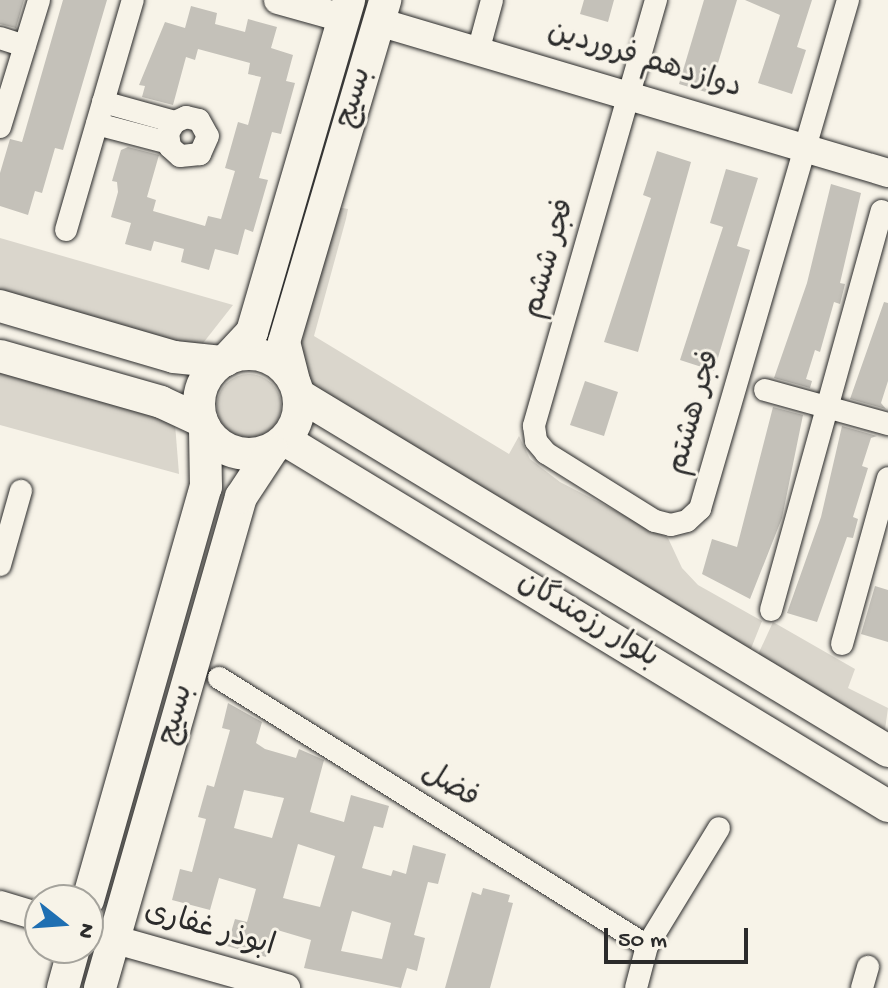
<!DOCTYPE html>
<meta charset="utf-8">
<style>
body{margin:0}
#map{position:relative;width:888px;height:988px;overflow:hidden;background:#f7f3e8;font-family:"Gochi Hand","Playpen Sans Arabic",sans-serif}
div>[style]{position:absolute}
.green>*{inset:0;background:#dad6cc}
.round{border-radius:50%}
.building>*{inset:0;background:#c4c1b9}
.roads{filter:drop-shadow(0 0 2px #2b2b2b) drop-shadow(0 0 2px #2b2b2b)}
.minor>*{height:22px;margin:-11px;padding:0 11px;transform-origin:11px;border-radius:11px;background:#f7f3e8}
.tertiary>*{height:28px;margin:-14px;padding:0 14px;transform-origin:14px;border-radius:14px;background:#f7f3e8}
.secondary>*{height:32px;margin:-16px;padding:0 16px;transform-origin:16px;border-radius:16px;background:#f7f3e8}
.secondary>.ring{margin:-16px;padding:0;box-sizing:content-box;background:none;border:32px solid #f7f3e8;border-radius:50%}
span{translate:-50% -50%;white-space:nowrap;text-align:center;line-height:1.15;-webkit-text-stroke:6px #f7f3e8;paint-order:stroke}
.street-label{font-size:30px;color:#2b2b2b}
.north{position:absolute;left:24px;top:884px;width:80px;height:80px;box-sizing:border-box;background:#f7f3e8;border:2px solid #a5a39c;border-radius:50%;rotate:107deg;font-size:22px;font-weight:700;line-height:32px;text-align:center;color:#2b2b2b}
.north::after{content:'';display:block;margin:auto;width:28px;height:36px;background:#1f6fb2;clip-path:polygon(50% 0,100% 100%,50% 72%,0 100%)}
.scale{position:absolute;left:604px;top:928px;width:144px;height:36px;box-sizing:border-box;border:4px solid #2b2b2b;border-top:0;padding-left:10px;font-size:24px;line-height:28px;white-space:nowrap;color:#2b2b2b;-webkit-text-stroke:6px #f7f3e8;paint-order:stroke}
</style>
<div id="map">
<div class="green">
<div style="clip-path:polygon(337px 207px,348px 209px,346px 219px,314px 336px,509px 454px,519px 436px,530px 459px,560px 482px,668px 538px,682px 568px,698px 585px,762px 621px,748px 656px,308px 386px,300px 347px)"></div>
<div style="clip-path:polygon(0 238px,233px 305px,200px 347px,0 305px)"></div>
<div style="clip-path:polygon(0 357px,175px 424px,179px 474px,0 425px)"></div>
<div class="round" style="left:217px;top:374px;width:64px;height:64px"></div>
<div style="clip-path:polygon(773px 622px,855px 669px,848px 688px,888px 708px,884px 737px,756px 659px)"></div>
</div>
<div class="building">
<div style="clip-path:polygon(0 0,24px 0,16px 28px,0 24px)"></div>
<div style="clip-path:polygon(63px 0,107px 0,63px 150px,55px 148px,42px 193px,35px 191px,28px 215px,0 206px,0 173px,10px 139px,22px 142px)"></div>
<div style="clip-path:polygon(584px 0,614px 0,608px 22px,580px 14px)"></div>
<div style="clip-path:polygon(704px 0,737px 0,709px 93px,679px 84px)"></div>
<div style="clip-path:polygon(745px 0,812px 0,797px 47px,806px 50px,792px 94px,758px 83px,780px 15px)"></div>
<div style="clip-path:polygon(191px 6px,217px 13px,215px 24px,245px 32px,248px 19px,277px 27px,271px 48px,293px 55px,286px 81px,295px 83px,281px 134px,272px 132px,259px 178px,268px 180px,253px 232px,245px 229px,238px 255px,215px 249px,209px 270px,181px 262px,184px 249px,154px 241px,151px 251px,125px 244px,131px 223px,111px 217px,118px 192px,117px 182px,112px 181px,121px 150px,128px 147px,159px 155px,147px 197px,156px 200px,153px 211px,205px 226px,208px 216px,221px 219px,235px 171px,225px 168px,238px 122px,248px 125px,261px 77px,248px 74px,250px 63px,198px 49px,195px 60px,186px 57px,173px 105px,142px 97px,145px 86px,139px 85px,165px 22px,185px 28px)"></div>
<div style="clip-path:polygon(657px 151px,691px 162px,638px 352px,604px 342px,651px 198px,643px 195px)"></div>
<div style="clip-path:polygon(726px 169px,758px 178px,737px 246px,750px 250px,714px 371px,680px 360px,723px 227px,710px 223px)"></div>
<div style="clip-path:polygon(831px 184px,861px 193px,840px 283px,845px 284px,840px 304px,834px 302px,820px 352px,815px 350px,806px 379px,812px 381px,810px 388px,774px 378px,807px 283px)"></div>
<div style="clip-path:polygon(884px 302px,888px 303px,888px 381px,881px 403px,886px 409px,850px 399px)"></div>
<div style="clip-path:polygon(585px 381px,618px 392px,604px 436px,570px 425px)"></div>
<div style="clip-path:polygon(773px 407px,803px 415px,782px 518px,750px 599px,702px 574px,712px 539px,737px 547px)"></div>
<div style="clip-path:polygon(842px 426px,877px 436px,871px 438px,862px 466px,868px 468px,853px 517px,858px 519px,853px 538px,847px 537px,817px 622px,787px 613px,821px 517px)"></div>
<div style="clip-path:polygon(875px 586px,888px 590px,888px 642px,861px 634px)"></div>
<div style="clip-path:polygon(evenodd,228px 703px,262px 722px,256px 743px,265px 749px,296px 758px,299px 749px,324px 760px,310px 812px,344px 822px,351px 795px,389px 806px,383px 828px,374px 826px,362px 868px,391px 876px,393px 870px,406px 874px,413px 845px,446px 854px,438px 884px,428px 882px,414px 935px,425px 938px,417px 971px,407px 968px,401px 988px,304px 968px,311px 940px,274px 929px,266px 957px,227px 946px,235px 919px,247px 922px,256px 889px,219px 878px,210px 910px,172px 900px,180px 869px,192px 872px,206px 819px,198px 817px,207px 785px,214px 787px,230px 730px,222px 728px,228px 703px,244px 790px,284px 798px,272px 838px,234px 828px,244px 790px,228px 703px,298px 844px,335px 856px,320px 907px,283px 898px,298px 844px,228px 703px,352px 911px,391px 923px,382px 959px,341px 951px,352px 911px)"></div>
<div style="clip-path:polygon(483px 888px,510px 895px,508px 902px,513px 903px,490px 988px,445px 988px,472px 892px,481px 895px)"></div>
</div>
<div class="roads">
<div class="minor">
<div style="left:656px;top:0;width:443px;rotate:106deg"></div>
<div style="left:534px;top:426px;width:15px;rotate:82deg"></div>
<div style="left:536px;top:441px;width:16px;rotate:50deg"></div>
<div style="left:546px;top:453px;width:128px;rotate:32deg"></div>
<div style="left:655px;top:521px;width:16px;rotate:14deg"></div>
<div style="left:671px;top:525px;width:16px;rotate:-14deg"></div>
<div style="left:687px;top:521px;width:18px;rotate:-43deg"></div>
<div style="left:700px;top:509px;width:530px;rotate:-73.79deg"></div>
<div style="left:0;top:38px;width:26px;rotate:18deg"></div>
<div style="left:479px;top:48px;width:50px;rotate:-74.8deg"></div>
<div style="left:103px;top:102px;width:75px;rotate:15.5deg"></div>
<div style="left:175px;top:122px;width:12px;rotate:-24deg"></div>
<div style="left:186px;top:117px;width:13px;rotate:13deg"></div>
<div style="left:199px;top:120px;width:18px;rotate:61deg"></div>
<div style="left:208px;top:136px;width:20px;rotate:114deg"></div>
<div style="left:200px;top:154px;width:20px;rotate:174deg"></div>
<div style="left:180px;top:156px;width:13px;rotate:-138deg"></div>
<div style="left:170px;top:147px;width:14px;rotate:-98deg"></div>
<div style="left:168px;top:133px;width:13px;rotate:-58deg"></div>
<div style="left:97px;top:124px;width:74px;rotate:14.8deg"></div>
<div style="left:0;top:127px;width:133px;rotate:-72.9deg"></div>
<div style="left:66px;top:230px;width:240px;rotate:-73.8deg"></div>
<div style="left:765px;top:390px;width:128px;rotate:15.5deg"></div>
<div style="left:0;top:565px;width:77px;rotate:-74.2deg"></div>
<div style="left:771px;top:610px;width:414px;rotate:-74.5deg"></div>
<div style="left:842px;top:644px;width:172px;rotate:-74.5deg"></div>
<div style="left:219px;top:678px;width:505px;rotate:32.05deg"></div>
<div style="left:636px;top:988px;width:43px;rotate:-75.3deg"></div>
<div style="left:647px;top:946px;width:138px;rotate:-58.6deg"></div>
<div style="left:862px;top:988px;width:22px;rotate:-74deg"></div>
</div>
<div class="tertiary">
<div style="left:278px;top:0;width:67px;rotate:15.5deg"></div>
<div style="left:379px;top:22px;width:531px;rotate:16.52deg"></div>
<div style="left:0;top:905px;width:42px;rotate:16.7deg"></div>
<div style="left:88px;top:932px;width:206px;rotate:15.8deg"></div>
</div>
<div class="secondary">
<div style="left:0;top:306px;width:181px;rotate:16.3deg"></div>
<div style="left:174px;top:357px;width:48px;rotate:5.9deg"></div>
<div class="ring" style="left:199px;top:354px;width:68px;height:68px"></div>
<div style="left:0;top:356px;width:167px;rotate:15.9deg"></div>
<div style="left:161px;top:402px;width:45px;rotate:24.9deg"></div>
<div style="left:226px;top:360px;width:38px;rotate:-47deg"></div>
<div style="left:252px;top:332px;width:346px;rotate:-73.7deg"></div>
<div style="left:294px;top:381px;width:40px;rotate:-104.4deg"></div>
<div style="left:284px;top:342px;width:357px;rotate:-73.5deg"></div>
<div style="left:299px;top:395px;width:688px;rotate:31.15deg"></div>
<div style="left:285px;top:440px;width:705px;rotate:31.26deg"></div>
<div style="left:88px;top:900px;width:430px;rotate:-74.1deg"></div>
<div style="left:206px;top:487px;width:59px;rotate:-91deg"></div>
<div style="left:63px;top:988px;width:41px;rotate:-74.6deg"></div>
<div style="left:100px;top:988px;width:511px;rotate:-73.98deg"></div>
<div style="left:241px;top:497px;width:56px;rotate:-56.6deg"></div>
</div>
</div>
<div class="street-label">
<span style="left:644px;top:62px;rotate:17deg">دوازدهم فروردین</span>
<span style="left:356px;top:98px;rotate:-73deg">بسیج</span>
<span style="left:551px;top:259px;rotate:-74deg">فجر ششم</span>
<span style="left:696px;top:413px;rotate:-74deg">فجر هشتم</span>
<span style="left:587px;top:622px;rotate:31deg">بلوار رزمندگان</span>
<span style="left:178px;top:715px;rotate:-74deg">بسیج</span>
<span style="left:449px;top:787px;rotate:32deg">فضل</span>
<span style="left:209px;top:931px;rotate:16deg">ابوذر غفاری</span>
</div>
<div class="north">N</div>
<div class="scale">50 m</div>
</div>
